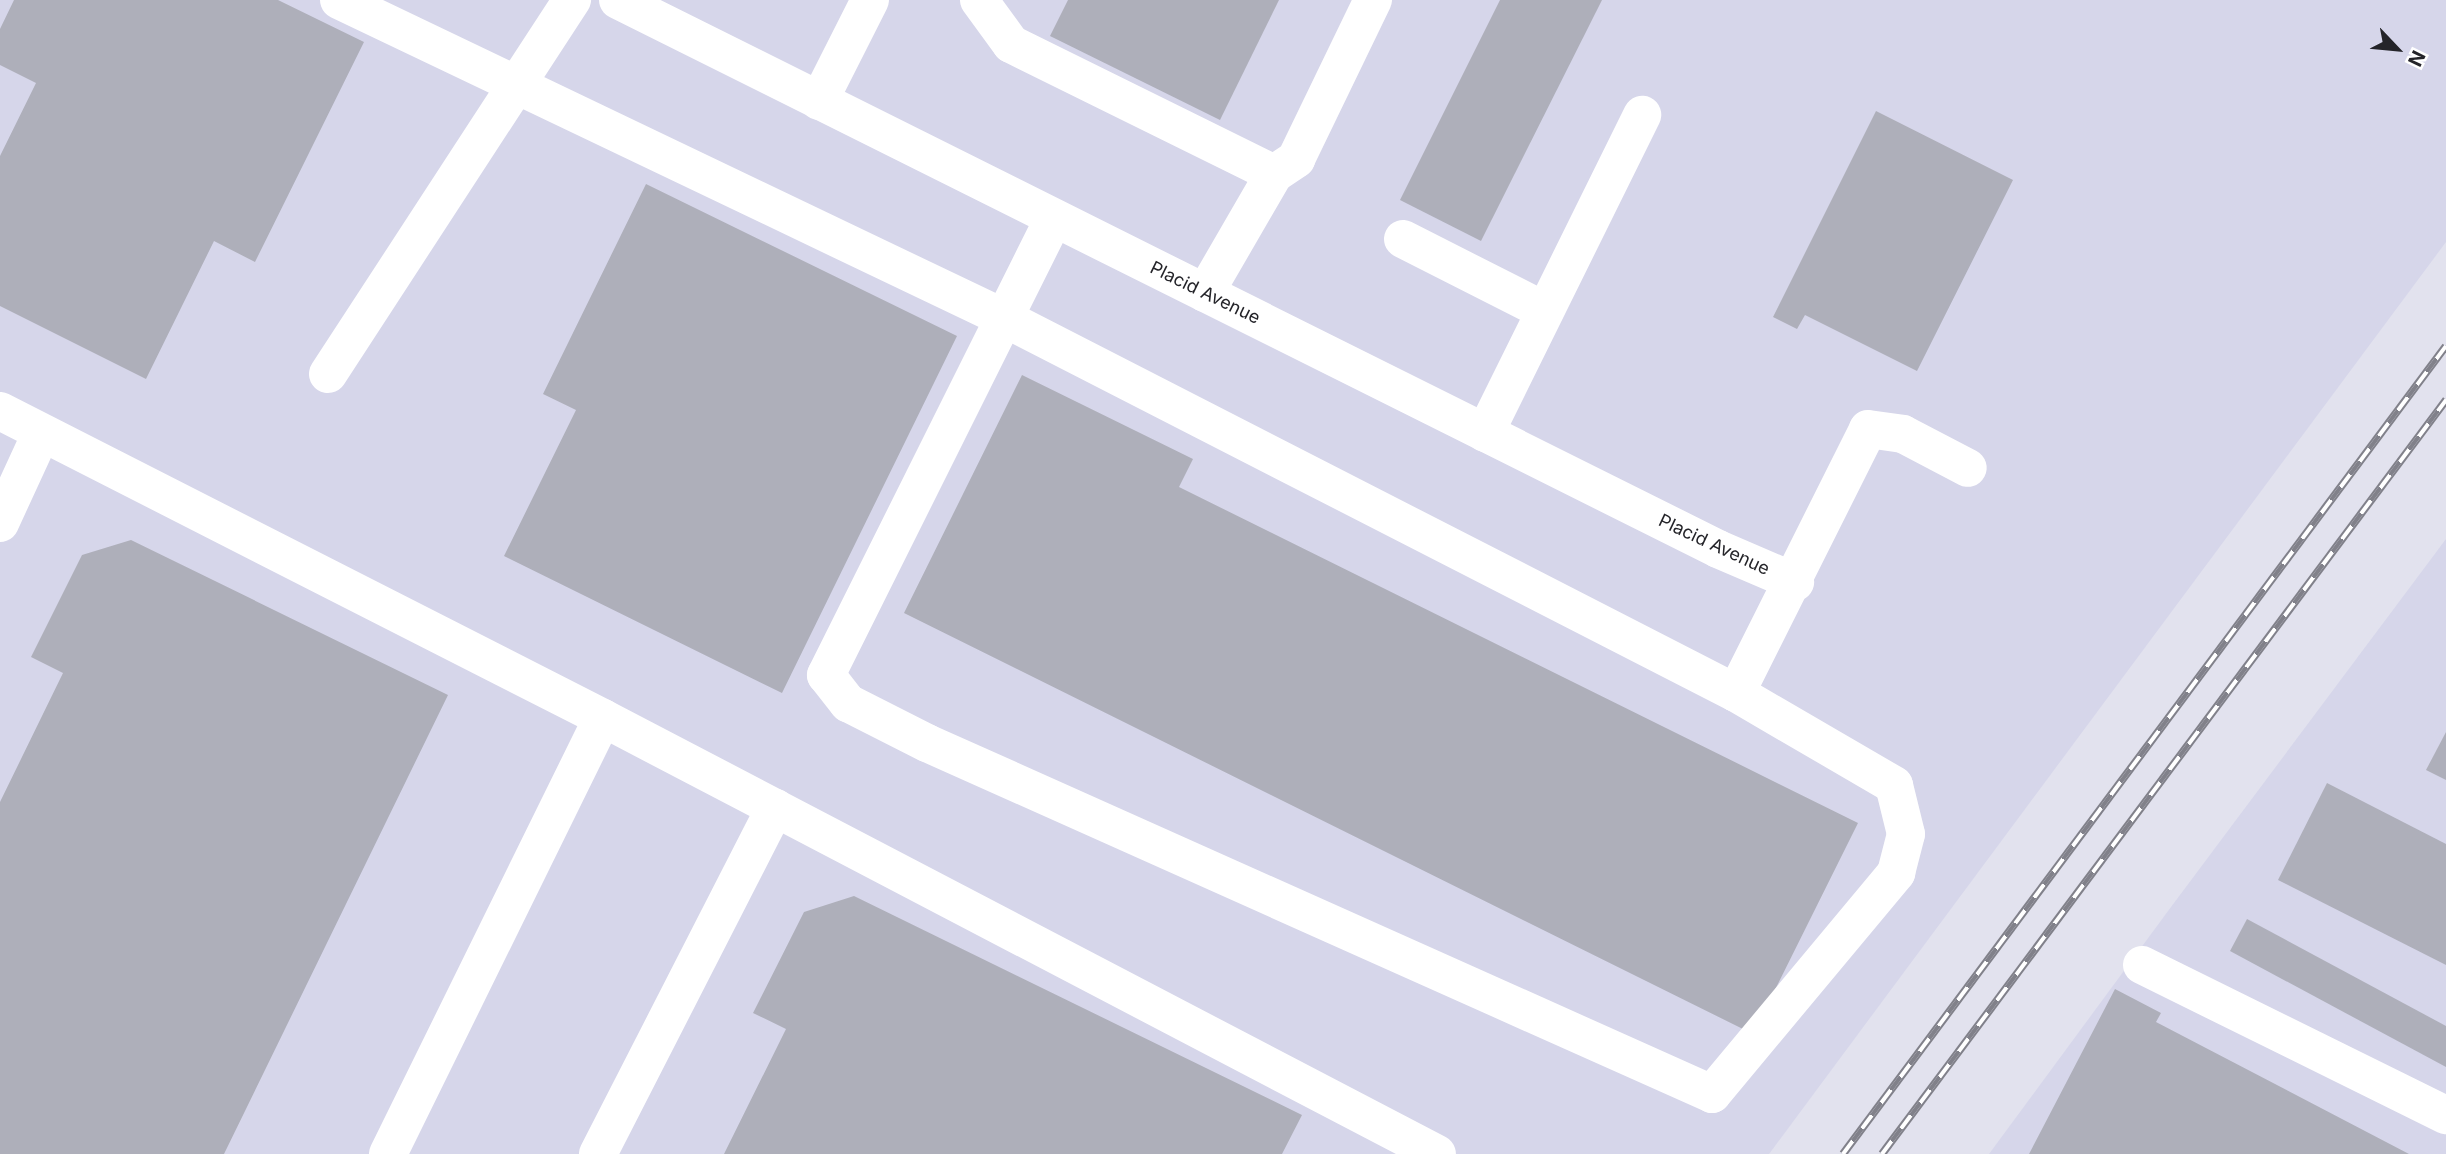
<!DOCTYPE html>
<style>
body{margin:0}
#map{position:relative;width:2446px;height:1154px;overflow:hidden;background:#e2e2ee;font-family:Inter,sans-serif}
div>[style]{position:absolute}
.built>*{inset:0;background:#d6d6ea}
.building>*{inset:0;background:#aeafba}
.minor>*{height:38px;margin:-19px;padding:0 19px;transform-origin:19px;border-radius:19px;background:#fff}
.rail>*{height:8px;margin-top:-4px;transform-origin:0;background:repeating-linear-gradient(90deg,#fff 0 16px,#81818a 0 32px);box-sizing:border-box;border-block:2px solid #81818a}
span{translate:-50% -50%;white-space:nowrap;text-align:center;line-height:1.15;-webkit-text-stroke:6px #fff;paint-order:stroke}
.street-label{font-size:18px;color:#242429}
.north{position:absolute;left:2362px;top:14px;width:70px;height:70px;-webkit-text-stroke:5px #fff;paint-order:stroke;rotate:116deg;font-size:19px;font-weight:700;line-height:28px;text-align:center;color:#242429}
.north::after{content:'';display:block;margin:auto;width:24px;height:32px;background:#242429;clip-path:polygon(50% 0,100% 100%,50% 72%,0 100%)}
</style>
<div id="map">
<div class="built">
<div style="clip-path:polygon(0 0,2446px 0,2446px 242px,1769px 1154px,0 1154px)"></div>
<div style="clip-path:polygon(2446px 539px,2446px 1154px,1989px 1154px,2171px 907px)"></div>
</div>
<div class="building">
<div style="clip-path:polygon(14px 0,278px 0,364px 42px,255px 262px,214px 241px,146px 379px,0 306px,0 156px,36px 83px,0 65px,0 29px)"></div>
<div style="clip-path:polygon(1068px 0,1279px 0,1220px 120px,1050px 36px)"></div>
<div style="clip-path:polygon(1500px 0,1602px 0,1481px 241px,1400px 200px)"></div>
<div style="clip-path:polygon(1876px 111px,2013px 180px,1917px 371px,1805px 315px,1797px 329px,1773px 317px)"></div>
<div style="clip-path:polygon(646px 184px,957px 336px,782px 693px,504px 556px,576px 410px,543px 394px)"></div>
<div style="clip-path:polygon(1022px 375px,1193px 459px,1179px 487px,1858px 823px,1753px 1034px,904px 613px)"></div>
<div style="clip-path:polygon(131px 540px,448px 695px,224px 1154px,0 1154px,0 802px,63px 673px,31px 657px,82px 555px)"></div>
<div style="clip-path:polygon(2446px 732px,2446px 780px,2426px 770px)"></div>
<div style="clip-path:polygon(2327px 783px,2446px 844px,2446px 965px,2278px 880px)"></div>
<div style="clip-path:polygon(854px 896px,1302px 1115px,1282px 1154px,724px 1154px,786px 1029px,753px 1013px,804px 912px)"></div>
<div style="clip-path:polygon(2247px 919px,2446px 1026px,2446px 1067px,2230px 951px)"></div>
<div style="clip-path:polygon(2115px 989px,2161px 1013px,2156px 1022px,2409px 1154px,2029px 1154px)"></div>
</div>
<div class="minor">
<div style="left:339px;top:0;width:737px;rotate:25.56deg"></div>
<div style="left:1004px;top:318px;width:822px;rotate:27.13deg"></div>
<div style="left:618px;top:0;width:1229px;rotate:26.52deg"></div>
<div style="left:1718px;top:549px;width:84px;rotate:23.2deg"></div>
<div style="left:979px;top:0;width:54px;rotate:54deg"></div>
<div style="left:1011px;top:44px;width:293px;rotate:26.3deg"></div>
<div style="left:1274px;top:174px;width:27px;rotate:-34deg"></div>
<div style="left:1296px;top:159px;width:177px;rotate:-64.2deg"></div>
<div style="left:819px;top:101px;width:113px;rotate:-63.2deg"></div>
<div style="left:1054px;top:218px;width:511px;rotate:116.51deg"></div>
<div style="left:826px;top:675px;width:36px;rotate:52deg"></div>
<div style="left:848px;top:703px;width:89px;rotate:26.9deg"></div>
<div style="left:927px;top:743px;width:860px;rotate:24.09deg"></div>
<div style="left:1712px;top:1094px;width:288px;rotate:-50.2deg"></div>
<div style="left:1896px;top:873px;width:40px;rotate:-75.6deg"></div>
<div style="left:1906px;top:834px;width:50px;rotate:-103.8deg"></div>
<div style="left:1894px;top:785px;width:183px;rotate:-149.8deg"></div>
<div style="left:1736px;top:693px;width:295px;rotate:-63.4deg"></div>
<div style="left:1868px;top:429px;width:35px;rotate:8deg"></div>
<div style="left:1903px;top:434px;width:73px;rotate:27.6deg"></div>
<div style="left:1403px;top:239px;width:159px;rotate:26.9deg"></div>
<div style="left:1205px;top:293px;width:138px;rotate:-59.9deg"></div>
<div style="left:328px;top:374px;width:447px;rotate:-56.9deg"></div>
<div style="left:0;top:411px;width:677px;rotate:26.98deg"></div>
<div style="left:603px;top:718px;width:941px;rotate:27.6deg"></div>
<div style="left:1485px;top:433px;width:355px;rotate:-63.7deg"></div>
<div style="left:0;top:523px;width:98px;rotate:-65.3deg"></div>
<div style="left:2142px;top:965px;width:339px;rotate:26.3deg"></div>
<div style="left:388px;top:1154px;width:486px;rotate:-63.8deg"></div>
<div style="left:598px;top:1154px;width:389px;rotate:-62.9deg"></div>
</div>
<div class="rail">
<div style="left:1843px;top:1154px;width:1008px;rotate:-53.27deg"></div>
<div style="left:1882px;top:1154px;width:942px;rotate:-53.2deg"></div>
</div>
<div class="street-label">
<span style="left:1205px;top:293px;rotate:26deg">Placid Avenue</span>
<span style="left:1714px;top:545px;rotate:25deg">Placid Avenue</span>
</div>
<div class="north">N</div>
</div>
